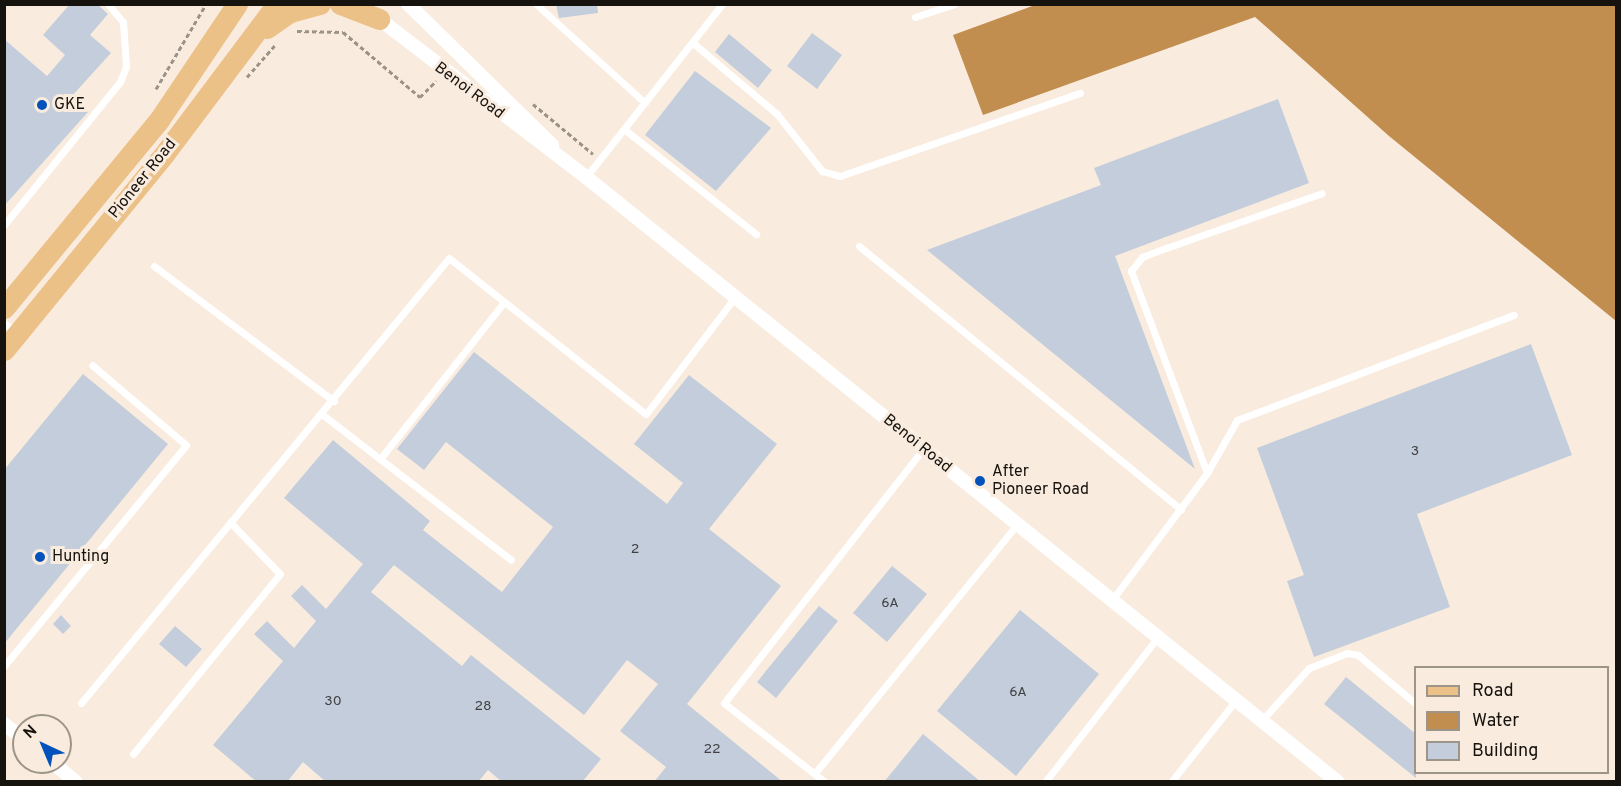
<!DOCTYPE html>
<style>
body{margin:0}
#map{position:relative;width:1621px;height:786px;overflow:hidden;background:#f9ecde;font-family:Overpass,sans-serif}
div>[style]{position:absolute}
.water>*{inset:0;background:#c28e4f}
.building>*{inset:0;background:#c3cddc}
.path>*{height:3px;margin-top:-1.5px;transform-origin:0;background:repeating-linear-gradient(90deg,#9c9388 0 4.5px,transparent 0 7.5px)}
.lane>*{height:7px;margin:-3.5px;padding:0 3.5px;transform-origin:3.5px;border-radius:3.5px;background:#fff}
.street>*{height:14px;margin:-7px;padding:0 7px;transform-origin:7px;border-radius:7px;background:#fff}
.primary>*{height:21px;margin:-10.5px;padding:0 10.5px;transform-origin:10.5px;border-radius:10.5px;background:#ecc188}
.dots>*{width:16px;height:16px;translate:-50% -50%;box-sizing:border-box;border:3px solid #f9ecde;border-radius:50%}
span{translate:-50% -50%;white-space:nowrap;text-align:center;line-height:1.15;-webkit-text-stroke:6px #f9ecde;paint-order:stroke}
.number-label{font-size:14px;color:#414141}
.number-label span{-webkit-text-stroke-width:0}
.street-label{font-size:16px;color:#16120d}
.poi-label{font-size:16px;color:#16120d}
.left{translate:0 -50%;text-align:left}
.frame{position:absolute;inset:0;border:6px solid #16120d;pointer-events:none}
.legend{position:absolute;left:1414px;top:666px;width:195px;height:108px;box-sizing:border-box;background:#f9ecde;border:2px solid #9e958a;margin:0;padding:8px 10px;list-style:none;font-size:18px;color:#16120d}
.legend li{display:flex;align-items:center;gap:12px;height:30px}
.legend b{width:30px;border:2px solid #9e958a}
.north{position:absolute;left:12px;top:714px;width:60px;height:60px;box-sizing:border-box;background:#f9ecde;border:2px solid #9e958a;border-radius:50%;rotate:316deg;font-size:16px;font-weight:700;line-height:24px;text-align:center;color:#16120d}
.north::after{content:'';display:block;margin:auto;width:21px;height:27px;background:#0351bb;clip-path:polygon(50% 0,100% 100%,50% 72%,0 100%)}
</style>
<div id="map">
<div class="water">
<div style="clip-path:polygon(1035px 5px,1616px 5px,1616px 321px,1389px 136px,1255px 17px,983px 115px,953px 35px)"></div>
</div>
<div class="building">
<div style="clip-path:polygon(70px 4px,97px 4px,108px 14px,90px 35px,111px 53px,71px 97px,88px 112px,4px 206px,4px 39px,47px 76px,65px 55px,43px 35px)"></div>
<div style="clip-path:polygon(556px 4px,597px 4px,598px 13px,559px 18px)"></div>
<div style="clip-path:polygon(812px 33px,842px 55px,817px 89px,787px 66px)"></div>
<div style="clip-path:polygon(729px 34px,772px 70px,758px 88px,715px 52px)"></div>
<div style="clip-path:polygon(695px 71px,771px 128px,716px 191px,645px 135px)"></div>
<div style="clip-path:polygon(1278px 99px,1309px 183px,1115px 256px,1195px 469px,927px 250px,1101px 185px,1094px 168px)"></div>
<div style="clip-path:polygon(1531px 344px,1572px 455px,1417px 514px,1450px 607px,1314px 657px,1287px 581px,1304px 575px,1257px 448px)"></div>
<div style="clip-path:polygon(474px 352px,667px 504px,683px 483px,634px 444px,689px 375px,777px 444px,709px 529px,781px 586px,687px 704px,783px 782px,654px 782px,666px 767px,620px 731px,658px 684px,627px 660px,584px 715px,394px 565px,371px 592px,462px 666px,471px 655px,601px 759px,582px 782px,502px 782px,488px 770px,478px 782px,326px 782px,303px 762px,287px 782px,257px 782px,213px 745px,283px 661px,254px 634px,267px 621px,294px 648px,316px 621px,291px 596px,302px 585px,326px 609px,363px 564px,284px 498px,333px 440px,430px 521px,423px 530px,502px 592px,553px 527px,446px 442px,424px 470px,397px 449px)"></div>
<div style="clip-path:polygon(83px 374px,168px 444px,4px 644px,4px 470px)"></div>
<div style="clip-path:polygon(892px 566px,927px 594px,887px 642px,853px 613px)"></div>
<div style="clip-path:polygon(819px 606px,838px 621px,776px 698px,757px 682px)"></div>
<div style="clip-path:polygon(1020px 610px,1099px 674px,1016px 776px,937px 711px)"></div>
<div style="clip-path:polygon(61px 615px,71px 626px,63px 634px,53px 624px)"></div>
<div style="clip-path:polygon(175px 626px,202px 649px,186px 667px,159px 644px)"></div>
<div style="clip-path:polygon(1346px 677px,1416px 734px,1416px 778px,1324px 704px)"></div>
<div style="clip-path:polygon(923px 734px,981px 782px,884px 782px)"></div>
</div>
<div class="path">
<div style="left:297px;top:31px;width:46px;rotate:1.2deg"></div>
<div style="left:343px;top:32px;width:101px;rotate:40.2deg"></div>
<div style="left:420px;top:97px;width:23px;rotate:-45deg"></div>
<div style="left:247px;top:77px;width:44px;rotate:-48.7deg"></div>
<div style="left:156px;top:89px;width:99px;rotate:-59.5deg"></div>
<div style="left:533px;top:104px;width:78px;rotate:39.8deg"></div>
</div>
<div class="lane">
<div style="left:536px;top:4px;width:147px;rotate:42.2deg"></div>
<div style="left:915px;top:17px;width:41px;rotate:-18.4deg"></div>
<div style="left:693px;top:43px;width:110px;rotate:40.2deg"></div>
<div style="left:777px;top:114px;width:73px;rotate:51.7deg"></div>
<div style="left:822px;top:171px;width:19px;rotate:16deg"></div>
<div style="left:840px;top:176px;width:254px;rotate:-19.1deg"></div>
<div style="left:624px;top:129px;width:169px;rotate:38.5deg"></div>
<div style="left:586px;top:177px;width:220px;rotate:-51.8deg"></div>
<div style="left:4px;top:225px;width:184px;rotate:-51deg"></div>
<div style="left:120px;top:82px;width:17px;rotate:-69deg"></div>
<div style="left:126px;top:66px;width:44px;rotate:-93.9deg"></div>
<div style="left:123px;top:22px;width:23px;rotate:-130deg"></div>
<div style="left:859px;top:246px;width:416px;rotate:39.3deg"></div>
<div style="left:154px;top:266px;width:225px;rotate:36.9deg"></div>
<div style="left:4px;top:323px;width:15px;rotate:37deg"></div>
<div style="left:323px;top:415px;width:237px;rotate:37.6deg"></div>
<div style="left:380px;top:459px;width:200px;rotate:-51.7deg"></div>
<div style="left:1207px;top:473px;width:216px;rotate:-110.6deg"></div>
<div style="left:1131px;top:271px;width:18px;rotate:-52deg"></div>
<div style="left:1142px;top:257px;width:26px;rotate:-21deg"></div>
<div style="left:1166px;top:248px;width:165px;rotate:-19.4deg"></div>
<div style="left:1112px;top:600px;width:159px;rotate:-53.2deg"></div>
<div style="left:1207px;top:473px;width:61px;rotate:-60.5deg"></div>
<div style="left:1237px;top:420px;width:296px;rotate:-20.8deg"></div>
<div style="left:4px;top:666px;width:286px;rotate:-50.5deg"></div>
<div style="left:186px;top:445px;width:123px;rotate:-139.6deg"></div>
<div style="left:81px;top:703px;width:577px;rotate:-50.41deg"></div>
<div style="left:449px;top:258px;width:251px;rotate:38.4deg"></div>
<div style="left:646px;top:414px;width:147px;rotate:-52.7deg"></div>
<div style="left:1262px;top:720px;width:70px;rotate:-47.9deg"></div>
<div style="left:1309px;top:668px;width:41px;rotate:-21.5deg"></div>
<div style="left:1347px;top:653px;width:11px;rotate:10deg"></div>
<div style="left:1358px;top:655px;width:76px;rotate:40.2deg"></div>
<div style="left:133px;top:754px;width:232px;rotate:-50.8deg"></div>
<div style="left:280px;top:574px;width:72px;rotate:-133.9deg"></div>
<div style="left:815px;top:773px;width:321px;rotate:-50.9deg"></div>
<div style="left:825px;top:782px;width:128px;rotate:-142deg"></div>
<div style="left:724px;top:703px;width:323px;rotate:-51.9deg"></div>
<div style="left:1045px;top:782px;width:184px;rotate:-52.1deg"></div>
<div style="left:1171px;top:782px;width:105px;rotate:-51.6deg"></div>
</div>
<div class="street">
<div style="left:408px;top:4px;width:202px;rotate:44.4deg"></div>
<div style="left:374px;top:15px;width:267px;rotate:37.4deg"></div>
<div style="left:586px;top:177px;width:965px;rotate:38.82deg"></div>
<div style="left:4px;top:724px;width:25px;rotate:37deg"></div>
<div style="left:52px;top:762px;width:31px;rotate:40deg"></div>
</div>
<div class="primary">
<div style="left:340px;top:4px;width:42px;rotate:21deg"></div>
<div style="left:267px;top:28px;width:28px;rotate:-35deg"></div>
<div style="left:290px;top:12px;width:31px;rotate:-15deg"></div>
<div style="left:4px;top:308px;width:244px;rotate:-50.5deg"></div>
<div style="left:159px;top:120px;width:140px;rotate:-56.1deg"></div>
<div style="left:4px;top:350px;width:254px;rotate:-50.7deg"></div>
<div style="left:165px;top:153px;width:186px;rotate:-53.1deg"></div>
</div>
<div class="dots">
<div style="left:42px;top:105px;background:#0351bb"></div>
<div style="left:980px;top:481px;background:#0351bb"></div>
<div style="left:40px;top:557px;background:#0351bb"></div>
</div>
<div class="number-label">
<span style="left:1415px;top:452px">3</span>
<span style="left:635px;top:550px">2</span>
<span style="left:890px;top:604px">6A</span>
<span style="left:1018px;top:693px">6A</span>
<span style="left:333px;top:702px">30</span>
<span style="left:483px;top:707px">28</span>
<span style="left:712px;top:750px">22</span>
</div>
<div class="street-label">
<span style="left:469px;top:91px;rotate:37deg">Benoi Road</span>
<span style="left:143px;top:179px;rotate:-51deg">Pioneer Road</span>
<span style="left:917px;top:444px;rotate:39deg">Benoi Road</span>
</div>
<div class="poi-label">
<span class="left" style="left:54px;top:105px">GKE</span>
<span class="left" style="left:992px;top:481px">After<br>Pioneer Road</span>
<span class="left" style="left:52px;top:557px">Hunting</span>
</div>
<div class="frame"></div>
<ul class="legend">
<li><b style="height:8px;background:#ecc188"></b>Road</li>
<li><b style="height:16px;background:#c28e4f"></b>Water</li>
<li><b style="height:16px;background:#c3cddc"></b>Building</li>
</ul>
<div class="north">N</div>
</div>
